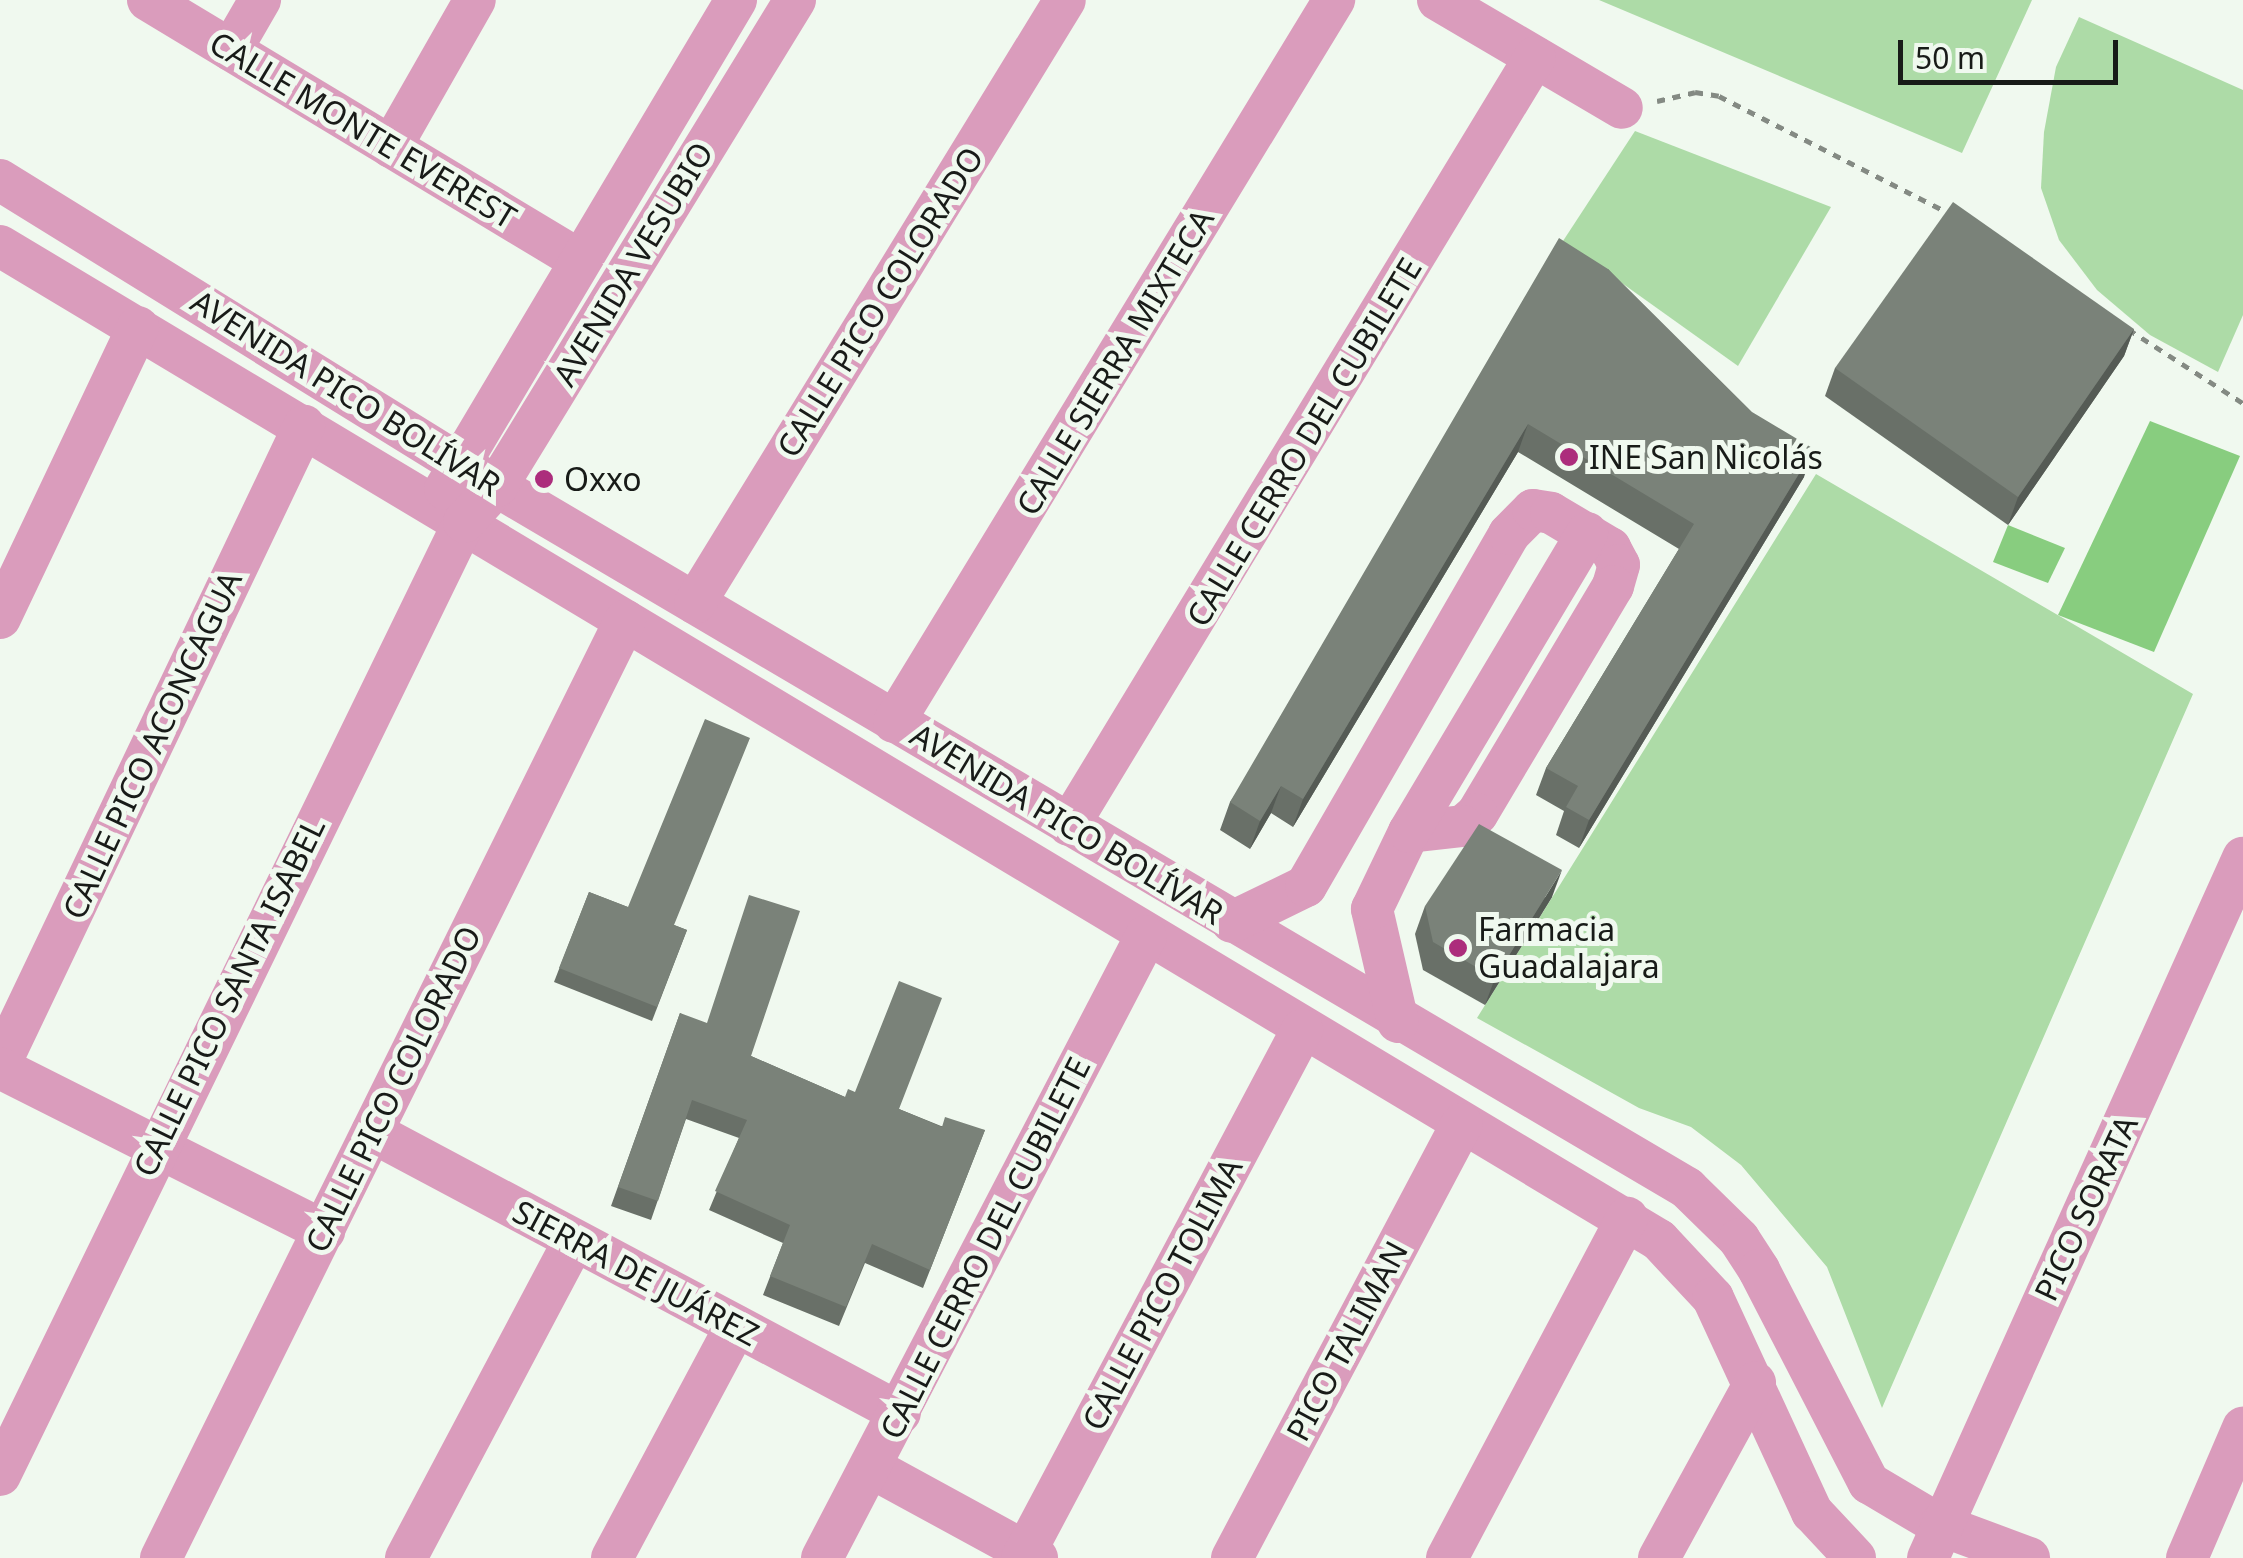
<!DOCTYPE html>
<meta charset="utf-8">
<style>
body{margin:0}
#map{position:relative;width:2243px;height:1558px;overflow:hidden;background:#f0f9ef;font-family:"Noto Sans",sans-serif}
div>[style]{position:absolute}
.green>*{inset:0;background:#addba7}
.water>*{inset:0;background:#88cd7f}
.path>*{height:5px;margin-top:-2.5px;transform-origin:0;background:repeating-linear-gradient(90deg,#848a83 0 8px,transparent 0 16px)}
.minor>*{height:42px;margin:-21px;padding:0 21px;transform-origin:21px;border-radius:21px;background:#da9cbc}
.wall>*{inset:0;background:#697068}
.shaded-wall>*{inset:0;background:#555b55}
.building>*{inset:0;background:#7a8279}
.dots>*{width:28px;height:28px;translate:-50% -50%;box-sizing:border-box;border:5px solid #f0f9ef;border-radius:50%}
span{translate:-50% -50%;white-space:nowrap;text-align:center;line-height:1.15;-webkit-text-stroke:10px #f0f9ef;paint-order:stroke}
.street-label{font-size:32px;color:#181b18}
.poi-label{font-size:32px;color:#181b18}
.left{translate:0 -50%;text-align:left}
.scale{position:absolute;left:1898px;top:40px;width:220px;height:45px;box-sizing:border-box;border:5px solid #181b18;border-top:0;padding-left:12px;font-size:30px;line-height:35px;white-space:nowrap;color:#181b18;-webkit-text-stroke:8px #f0f9ef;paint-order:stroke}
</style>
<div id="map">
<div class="green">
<div style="clip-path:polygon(1599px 0,2032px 0,1962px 153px)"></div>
<div style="clip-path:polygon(2079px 17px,2243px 90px,2243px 315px,2218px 372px,2150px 335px,2097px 290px,2059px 240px,2041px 188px,2044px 132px,2056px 67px)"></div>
<div style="clip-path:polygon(1635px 131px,1831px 207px,1738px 366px,1563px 241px)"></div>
<div style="clip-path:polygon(1816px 474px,2193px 694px,1882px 1408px,1827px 1267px,1741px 1165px,1691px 1127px,1639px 1108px,1477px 1018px)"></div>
</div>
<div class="water">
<div style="clip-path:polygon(2150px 421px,2240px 456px,2154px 652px,2058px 615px)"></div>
<div style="clip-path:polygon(2008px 525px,2065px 548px,2048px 583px,1993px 562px)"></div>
</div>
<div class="path">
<div style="left:1657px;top:101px;width:39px;rotate:-13deg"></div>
<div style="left:1695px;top:92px;width:24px;rotate:9deg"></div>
<div style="left:1719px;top:96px;width:260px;rotate:27deg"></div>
<div style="left:2128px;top:329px;width:137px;rotate:32.8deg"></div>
</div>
<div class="minor">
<div style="left:148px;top:0;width:503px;rotate:31.1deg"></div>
<div style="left:1438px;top:0;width:213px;rotate:30.4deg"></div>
<div style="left:231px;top:50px;width:58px;rotate:-59.9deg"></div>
<div style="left:391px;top:147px;width:169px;rotate:-60.3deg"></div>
<div style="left:0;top:180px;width:540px;rotate:31.75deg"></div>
<div style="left:459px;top:464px;width:1426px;rotate:30.52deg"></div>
<div style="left:1687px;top:1188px;width:73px;rotate:44.4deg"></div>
<div style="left:1739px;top:1239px;width:37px;rotate:57deg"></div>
<div style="left:1759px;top:1270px;width:240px;rotate:62.7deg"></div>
<div style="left:1869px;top:1483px;width:82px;rotate:30.6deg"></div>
<div style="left:1940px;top:1525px;width:95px;rotate:20.3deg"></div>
<div style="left:0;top:246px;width:1934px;rotate:30.93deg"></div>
<div style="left:1659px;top:1240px;width:79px;rotate:47deg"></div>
<div style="left:1713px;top:1298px;width:236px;rotate:65.2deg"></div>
<div style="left:1812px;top:1512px;width:63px;rotate:46.9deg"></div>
<div style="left:445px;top:489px;width:569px;rotate:-59.24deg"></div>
<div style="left:695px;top:603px;width:707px;rotate:-58.47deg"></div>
<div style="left:0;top:618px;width:322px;rotate:-64.6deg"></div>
<div style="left:894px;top:722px;width:846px;rotate:-58.64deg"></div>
<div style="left:1069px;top:825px;width:898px;rotate:-58.75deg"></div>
<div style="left:1232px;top:922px;width:82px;rotate:-25.9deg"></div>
<div style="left:1306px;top:886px;width:406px;rotate:-60deg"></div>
<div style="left:1509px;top:534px;width:34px;rotate:-45deg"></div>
<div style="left:1533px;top:510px;width:18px;rotate:9deg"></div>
<div style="left:1551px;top:513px;width:69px;rotate:30.7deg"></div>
<div style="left:1610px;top:548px;width:19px;rotate:62deg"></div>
<div style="left:1619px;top:565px;width:22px;rotate:106deg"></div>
<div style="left:1613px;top:586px;width:265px;rotate:120.8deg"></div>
<div style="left:1477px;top:814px;width:18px;rotate:139deg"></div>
<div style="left:1463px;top:826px;width:54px;rotate:173.7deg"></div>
<div style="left:1398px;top:1022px;width:116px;rotate:-103deg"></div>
<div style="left:1372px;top:909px;width:85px;rotate:-64.3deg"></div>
<div style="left:1409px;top:832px;width:348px;rotate:-59.2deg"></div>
<div style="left:0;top:1064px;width:707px;rotate:-64.52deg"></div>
<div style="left:0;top:1068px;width:363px;rotate:26.7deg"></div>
<div style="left:372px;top:1132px;width:598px;rotate:28.02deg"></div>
<div style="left:872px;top:1468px;width:188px;rotate:28.6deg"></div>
<div style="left:0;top:1475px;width:1060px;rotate:-64.04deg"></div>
<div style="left:464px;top:522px;width:49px;rotate:-47.5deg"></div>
<div style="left:497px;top:486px;width:570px;rotate:-58.48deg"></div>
<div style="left:161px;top:1558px;width:1046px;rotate:-63.66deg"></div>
<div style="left:406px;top:1558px;width:359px;rotate:-62.1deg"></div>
<div style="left:612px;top:1558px;width:263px;rotate:-61.9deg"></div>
<div style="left:822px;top:1558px;width:701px;rotate:-62.48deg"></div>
<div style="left:1022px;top:1558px;width:598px;rotate:-62.06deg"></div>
<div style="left:1232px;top:1558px;width:491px;rotate:-62.1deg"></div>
<div style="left:1447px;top:1558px;width:385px;rotate:-62.1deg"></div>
<div style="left:1659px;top:1558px;width:200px;rotate:-61.3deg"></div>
<div style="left:1928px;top:1558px;width:768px;rotate:-65.77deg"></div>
<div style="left:2187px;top:1558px;width:142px;rotate:-66.7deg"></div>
</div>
<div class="wall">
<div style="clip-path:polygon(1608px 269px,1804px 477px,1579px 848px,1556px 835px,1564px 811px,1536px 795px,1546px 768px,1679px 549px,1518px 452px,1293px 827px,1271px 813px,1250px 849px,1220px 830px,1230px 802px)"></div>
<div style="clip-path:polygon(2134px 329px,2124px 356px,2008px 525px,1825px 396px,1835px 368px)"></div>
<div style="clip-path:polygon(589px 892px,687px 930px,652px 1021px,554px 982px)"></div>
<div style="clip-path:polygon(1552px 897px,1485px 1005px,1423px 970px,1415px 934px,1425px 906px)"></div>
<div style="clip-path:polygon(680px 1013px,751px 1056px,845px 1097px,899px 1109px,941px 1126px,985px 1130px,923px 1288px,865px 1263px,839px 1326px,763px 1295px,783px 1243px,709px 1210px,739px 1138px,686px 1119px,651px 1220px,611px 1206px)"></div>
</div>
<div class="shaded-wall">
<div style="clip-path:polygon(2134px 329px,2124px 356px,2008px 525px,2018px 497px)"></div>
<div style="clip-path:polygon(1528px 424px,1518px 452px,1293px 827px,1303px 799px)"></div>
<div style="clip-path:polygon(1814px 449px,1804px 477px,1579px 848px,1589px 820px)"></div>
<div style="clip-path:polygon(1281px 786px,1271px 813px,1250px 849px,1260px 821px)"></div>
<div style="clip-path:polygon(1562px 870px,1552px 897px,1485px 1005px,1495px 978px)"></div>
</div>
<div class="building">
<div style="clip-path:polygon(1953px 202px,2134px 329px,2018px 497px,1835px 368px)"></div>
<div style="clip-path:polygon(1559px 238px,1608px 269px,1752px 412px,1814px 449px,1589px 820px,1566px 807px,1578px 786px,1546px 768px,1694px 524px,1528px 424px,1303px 799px,1281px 786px,1260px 821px,1230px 802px)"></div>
<div style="clip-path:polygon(705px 719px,750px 738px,674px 925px,687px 930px,657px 1007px,559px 968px,589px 892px,628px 907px)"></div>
<div style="clip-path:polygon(1479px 824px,1562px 870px,1495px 978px,1433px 942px,1425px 906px)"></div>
<div style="clip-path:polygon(749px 895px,800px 911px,751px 1056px,845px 1097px,848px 1089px,855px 1092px,899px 981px,942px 998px,899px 1109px,942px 1127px,945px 1117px,985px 1130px,930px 1270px,872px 1244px,846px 1307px,770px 1276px,790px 1225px,715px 1191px,747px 1120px,692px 1100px,658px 1201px,618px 1187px,680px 1013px,707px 1023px)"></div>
</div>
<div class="dots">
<div style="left:1569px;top:457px;background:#ac2d7c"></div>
<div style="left:544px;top:479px;background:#ac2d7c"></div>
<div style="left:1458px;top:948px;background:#ac2d7c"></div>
</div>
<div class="street-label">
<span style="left:363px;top:130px;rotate:31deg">CALLE MONTE EVEREST</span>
<span style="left:633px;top:264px;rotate:-59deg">AVENIDA VESUBIO</span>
<span style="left:880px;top:302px;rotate:-58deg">CALLE PICO COLORADO</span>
<span style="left:1115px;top:362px;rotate:-59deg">CALLE SIERRA MIXTECA</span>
<span style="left:346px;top:393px;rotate:32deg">AVENIDA PICO BOLÍVAR</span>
<span style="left:1304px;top:442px;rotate:-59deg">CALLE CERRO DEL CUBILETE</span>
<span style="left:152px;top:745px;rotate:-65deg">CALLE PICO ACONCAGUA</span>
<span style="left:1067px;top:824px;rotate:31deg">AVENIDA PICO BOLÍVAR</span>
<span style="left:229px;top:997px;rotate:-64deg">CALLE PICO SANTA ISABEL</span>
<span style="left:393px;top:1089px;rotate:-64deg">CALLE PICO COLORADO</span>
<span style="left:2086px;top:1208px;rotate:-65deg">PICO SORATA</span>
<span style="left:985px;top:1248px;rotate:-63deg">CALLE CERRO DEL CUBILETE</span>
<span style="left:636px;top:1273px;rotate:28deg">SIERRA DE JUÁREZ</span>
<span style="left:1162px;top:1294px;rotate:-62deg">CALLE PICO TOLIMA</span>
<span style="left:1347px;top:1341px;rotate:-62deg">PICO TALIMAN</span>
</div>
<div class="poi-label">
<span class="left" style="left:1589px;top:457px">INE San Nicolás</span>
<span class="left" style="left:564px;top:479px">Oxxo</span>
<span class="left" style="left:1478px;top:948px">Farmacia<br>Guadalajara</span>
</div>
<div class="scale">50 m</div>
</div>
